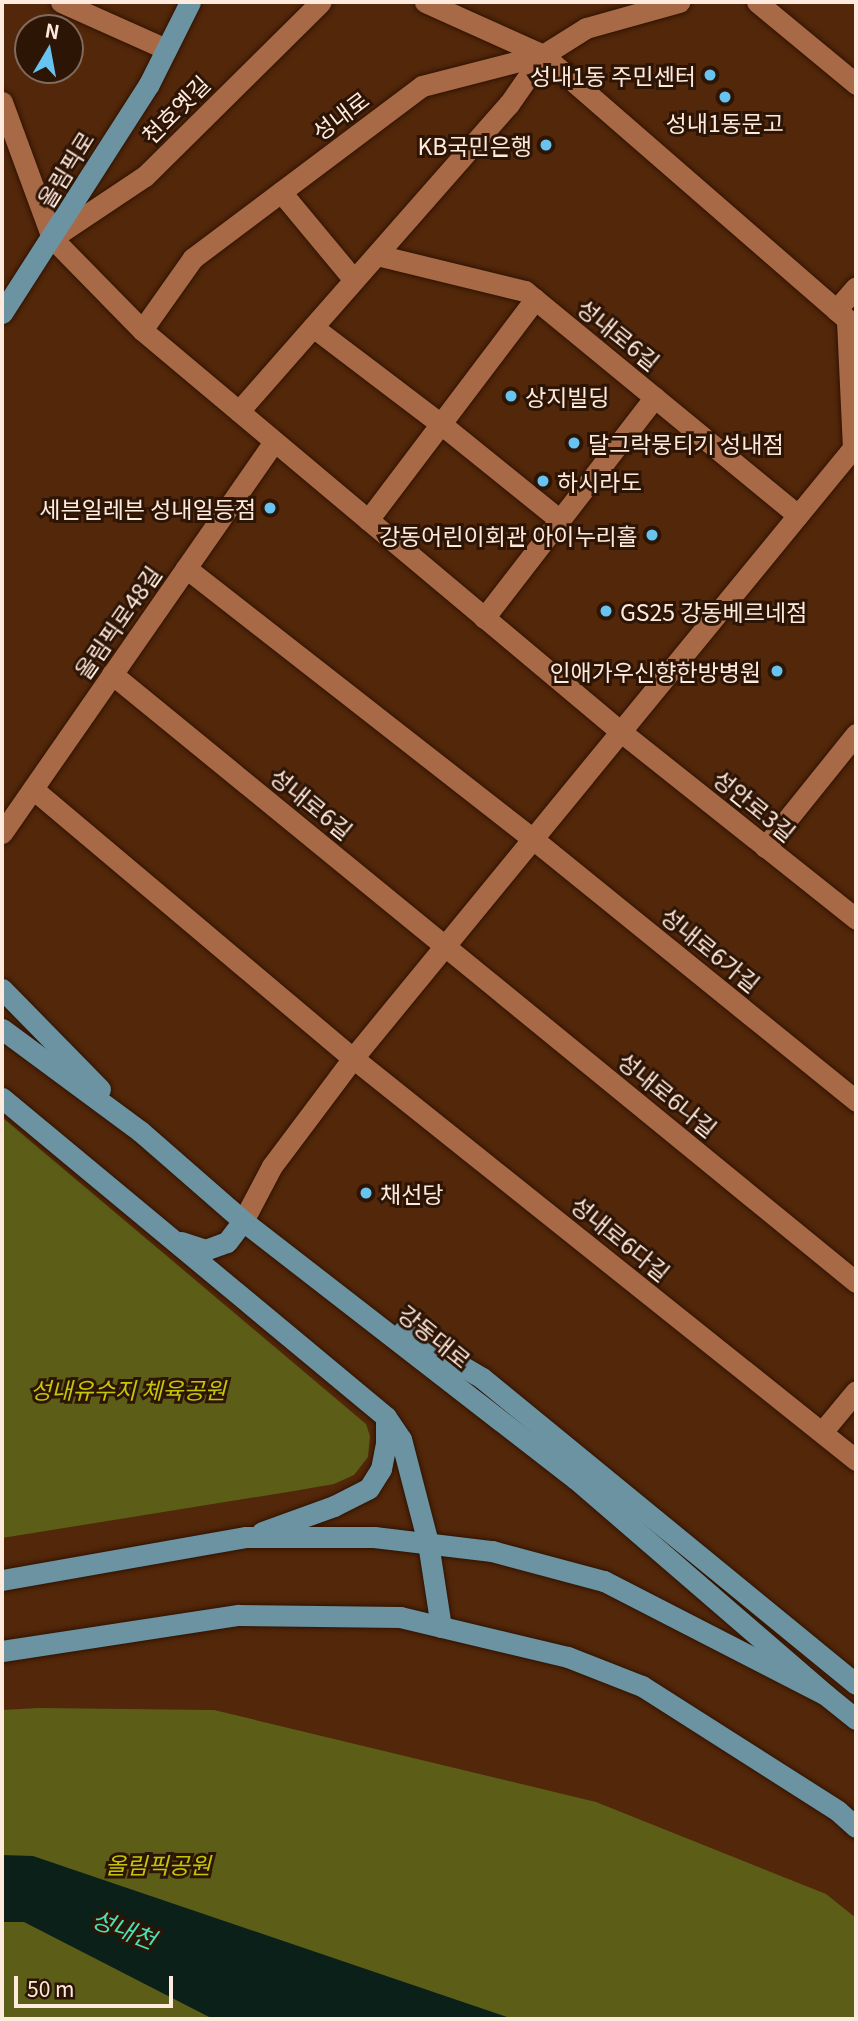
<!DOCTYPE html>
<meta charset="utf-8">
<style>
body{margin:0}
#map{position:relative;width:858px;height:2021px;overflow:hidden;background:#52270a;font-family:Georgia,"Noto Sans KR",serif}
div>[style]{position:absolute}
.green>*{inset:0;background:#5c5e17}
.water>*{inset:0;background:#0c201a}
.roads{filter:drop-shadow(0 0 2px #301301) drop-shadow(0 0 2px #301301)}
.minor>*{height:21px;margin:-10.5px;padding:0 10.5px;transform-origin:10.5px;border-radius:10.5px;background:#a86a46}
.major>*{height:21px;margin:-10.5px;padding:0 10.5px;transform-origin:10.5px;border-radius:10.5px;background:#6c93a1}
.dots>*{width:19px;height:19px;translate:-50% -50%;box-sizing:border-box;border:4px solid #2d1506;border-radius:50%}
span{translate:-50% -50%;white-space:nowrap;text-align:center;line-height:1.15;-webkit-text-stroke:6px #2d1506;paint-order:stroke}
.poi-label{font-size:23px;color:#ffeade}
.right{translate:-100% -50%;text-align:right}
.left{translate:0 -50%;text-align:left}
.street-label{font-size:23px;color:#ffeade}
.park-label{font-size:23px;color:#c4c705;font-style:italic}
.water-label{font-size:24px;color:#49e1b7;font-style:italic}
.frame{position:absolute;inset:0;border:4px solid #ffeade;pointer-events:none}
.north{position:absolute;left:14px;top:14px;width:70px;height:70px;box-sizing:border-box;background:#2d1506;border:2px solid #816a5c;border-radius:50%;rotate:10deg;font-size:19px;font-weight:700;line-height:28px;text-align:center;color:#ffeade}
.north::after{content:'';display:block;margin:auto;width:24px;height:32px;background:#67c4f0;clip-path:polygon(50% 0,100% 100%,50% 72%,0 100%)}
.scale{position:absolute;left:14px;top:1976px;width:159px;height:32px;box-sizing:border-box;border:4px solid #ffeade;border-top:0;padding-left:9px;font-size:21px;line-height:24px;white-space:nowrap;color:#ffeade;-webkit-text-stroke:5px #2d1506;paint-order:stroke}
</style>
<div id="map">
<div class="green">
<div style="clip-path:polygon(2px 1117px,366px 1424px,370px 1436px,368px 1457px,354px 1475px,334px 1484px,294px 1491px,2px 1538px)"></div>
<div style="clip-path:polygon(39px 1708px,214px 1710px,596px 1802px,826px 1894px,856px 1918px,856px 2019px,2px 2019px,2px 1710px)"></div>
</div>
<div class="water">
<div style="clip-path:polygon(2px 1855px,33px 1856px,513px 2019px,213px 2019px,24px 1922px,2px 1922px)"></div>
</div>
<div class="roads">
<div class="minor">
<div style="left:61px;top:2px;width:115px;rotate:24.1deg"></div>
<div style="left:425px;top:2px;width:129px;rotate:24.2deg"></div>
<div style="left:543px;top:55px;width:415px;rotate:41deg"></div>
<div style="left:757px;top:2px;width:129px;rotate:39.6deg"></div>
<div style="left:2px;top:102px;width:145px;rotate:69.8deg"></div>
<div style="left:52px;top:238px;width:129px;rotate:45.6deg"></div>
<div style="left:142px;top:330px;width:618px;rotate:40.01deg"></div>
<div style="left:615px;top:727px;width:308px;rotate:38.5deg"></div>
<div style="left:281px;top:192px;width:114px;rotate:50.3deg"></div>
<div style="left:52px;top:238px;width:112px;rotate:-33.7deg"></div>
<div style="left:145px;top:176px;width:247px;rotate:-44.7deg"></div>
<div style="left:377px;top:255px;width:152px;rotate:13.7deg"></div>
<div style="left:525px;top:291px;width:353px;rotate:39.4deg"></div>
<div style="left:836px;top:310px;width:30px;rotate:-49deg"></div>
<div style="left:313px;top:327px;width:161px;rotate:37.2deg"></div>
<div style="left:441px;top:424px;width:153px;rotate:38.9deg"></div>
<div style="left:142px;top:330px;width:88px;rotate:-54.7deg"></div>
<div style="left:193px;top:258px;width:286px;rotate:-36.9deg"></div>
<div style="left:422px;top:86px;width:125px;rotate:-14.4deg"></div>
<div style="left:543px;top:55px;width:51px;rotate:-32.1deg"></div>
<div style="left:586px;top:28px;width:97px;rotate:-15.6deg"></div>
<div style="left:239px;top:411px;width:409px;rotate:-48.7deg"></div>
<div style="left:509px;top:104px;width:60px;rotate:-55.2deg"></div>
<div style="left:368px;top:520px;width:277px;rotate:-52.9deg"></div>
<div style="left:186px;top:568px;width:440px;rotate:38deg"></div>
<div style="left:533px;top:839px;width:416px;rotate:39deg"></div>
<div style="left:484px;top:618px;width:279px;rotate:-52.3deg"></div>
<div style="left:112px;top:674px;width:961px;rotate:39.26deg"></div>
<div style="left:33px;top:789px;width:418px;rotate:40.1deg"></div>
<div style="left:353px;top:1058px;width:644px;rotate:38.63deg"></div>
<div style="left:2px;top:833px;width:476px;rotate:-55.2deg"></div>
<div style="left:765px;top:847px;width:145px;rotate:-51.2deg"></div>
<div style="left:243px;top:1221px;width:62px;rotate:-62.2deg"></div>
<div style="left:272px;top:1166px;width:135px;rotate:-53.1deg"></div>
<div style="left:353px;top:1058px;width:789px;rotate:-50.66deg"></div>
<div style="left:853px;top:448px;width:129px;rotate:-92.7deg"></div>
<div style="left:822px;top:1432px;width:53px;rotate:-50.3deg"></div>
</div>
<div class="major">
<div style="left:2px;top:313px;width:272px;rotate:-57.3deg"></div>
<div style="left:149px;top:84px;width:92px;rotate:-63.4deg"></div>
<div style="left:2px;top:989px;width:140px;rotate:45.6deg"></div>
<div style="left:2px;top:1029px;width:172px;rotate:36.5deg"></div>
<div style="left:140px;top:1131px;width:137px;rotate:41.1deg"></div>
<div style="left:243px;top:1221px;width:421px;rotate:37.8deg"></div>
<div style="left:576px;top:1479px;width:330px;rotate:40.8deg"></div>
<div style="left:2px;top:1098px;width:499px;rotate:39.7deg"></div>
<div style="left:386px;top:1417px;width:27px;rotate:56deg"></div>
<div style="left:401px;top:1439px;width:107px;rotate:75.4deg"></div>
<div style="left:428px;top:1543px;width:85px;rotate:81.2deg"></div>
<div style="left:181px;top:1242px;width:25px;rotate:18deg"></div>
<div style="left:205px;top:1250px;width:23px;rotate:-20deg"></div>
<div style="left:227px;top:1242px;width:26px;rotate:-53deg"></div>
<div style="left:403px;top:1331px;width:92px;rotate:30.7deg"></div>
<div style="left:482px;top:1378px;width:483px;rotate:39.3deg"></div>
<div style="left:262px;top:1532px;width:77px;rotate:-19.9deg"></div>
<div style="left:334px;top:1506px;width:39px;rotate:-27deg"></div>
<div style="left:369px;top:1488px;width:22px;rotate:-58deg"></div>
<div style="left:381px;top:1469px;width:25px;rotate:-79deg"></div>
<div style="left:386px;top:1444px;width:27px;rotate:-90deg"></div>
<div style="left:2px;top:1580px;width:248px;rotate:-10deg"></div>
<div style="left:246px;top:1537px;width:128px"></div>
<div style="left:374px;top:1537px;width:119px;rotate:6.8deg"></div>
<div style="left:492px;top:1551px;width:116px;rotate:15deg"></div>
<div style="left:604px;top:1581px;width:250px;rotate:27.2deg"></div>
<div style="left:826px;top:1695px;width:38px;rotate:39deg"></div>
<div style="left:2px;top:1651px;width:239px;rotate:-8.7deg"></div>
<div style="left:238px;top:1615px;width:162px;rotate:0.7deg"></div>
<div style="left:400px;top:1617px;width:173px;rotate:13.4deg"></div>
<div style="left:568px;top:1657px;width:79px;rotate:21.4deg"></div>
<div style="left:642px;top:1686px;width:232px;rotate:32.5deg"></div>
<div style="left:838px;top:1811px;width:24px;rotate:42deg"></div>
</div>
</div>
<div class="dots">
<div style="left:710px;top:75px;background:#67c4f0"></div>
<div style="left:725px;top:97px;background:#67c4f0"></div>
<div style="left:546px;top:145px;background:#67c4f0"></div>
<div style="left:511px;top:396px;background:#67c4f0"></div>
<div style="left:574px;top:443px;background:#67c4f0"></div>
<div style="left:543px;top:481px;background:#67c4f0"></div>
<div style="left:270px;top:508px;background:#67c4f0"></div>
<div style="left:652px;top:535px;background:#67c4f0"></div>
<div style="left:606px;top:611px;background:#67c4f0"></div>
<div style="left:777px;top:671px;background:#67c4f0"></div>
<div style="left:366px;top:1193px;background:#67c4f0"></div>
</div>
<div class="poi-label">
<span class="right" style="left:696px;top:75px">성내1동 주민센터</span>
<span style="left:725px;top:122px">성내1동문고</span>
<span class="right" style="left:532px;top:145px">KB국민은행</span>
<span class="left" style="left:525px;top:396px">상지빌딩</span>
<span class="left" style="left:588px;top:443px">달그락뭉티기 성내점</span>
<span class="left" style="left:557px;top:481px">하시라도</span>
<span class="right" style="left:256px;top:508px">세븐일레븐 성내일등점</span>
<span class="right" style="left:638px;top:535px">강동어린이회관 아이누리홀</span>
<span class="left" style="left:620px;top:611px">GS25 강동베르네점</span>
<span class="right" style="left:761px;top:671px">인애가우신향한방병원</span>
<span class="left" style="left:380px;top:1193px">채선당</span>
</div>
<div class="street-label">
<span style="left:175px;top:109px;rotate:-45deg">천호옛길</span>
<span style="left:340px;top:115px;rotate:-37deg">성내로</span>
<span style="left:65px;top:169px;rotate:-58deg">올림픽로</span>
<span style="left:619px;top:334px;rotate:39deg">성내로6길</span>
<span style="left:117px;top:622px;rotate:-55deg">올림픽로48길</span>
<span style="left:312px;top:803px;rotate:39deg">성내로6길</span>
<span style="left:755px;top:805px;rotate:39deg">성안로3길</span>
<span style="left:711px;top:949px;rotate:39deg">성내로6가길</span>
<span style="left:668px;top:1094px;rotate:39deg">성내로6나길</span>
<span style="left:621px;top:1238px;rotate:39deg">성내로6다길</span>
<span style="left:435px;top:1336px;rotate:39deg">강동대로</span>
</div>
<div class="park-label">
<span style="left:128px;top:1389px">성내유수지 체육공원</span>
<span style="left:158px;top:1864px">올림픽공원</span>
</div>
<div class="water-label">
<span style="left:124px;top:1928px;rotate:21deg">성내천</span>
</div>
<div class="frame"></div>
<div class="north">N</div>
<div class="scale">50 m</div>
</div>
